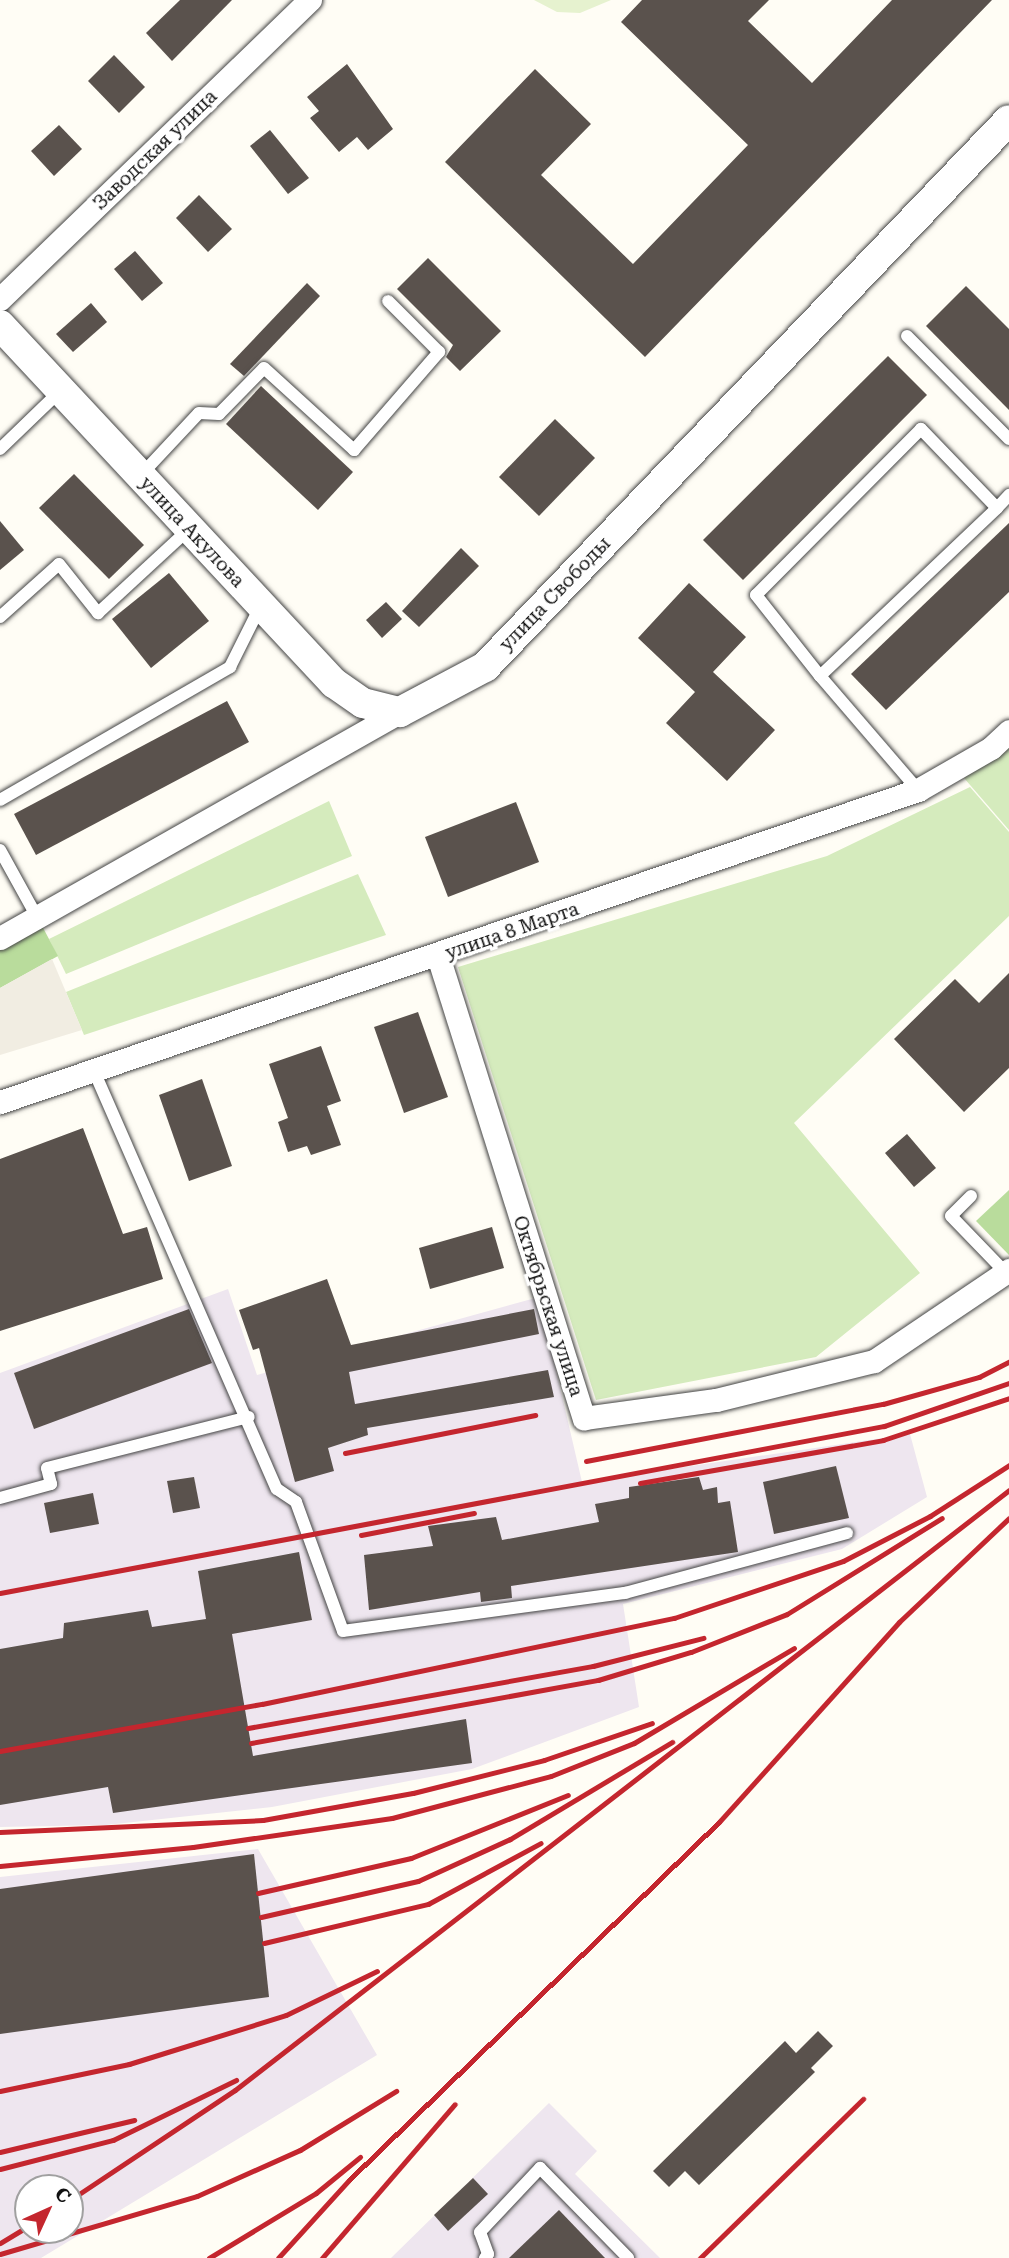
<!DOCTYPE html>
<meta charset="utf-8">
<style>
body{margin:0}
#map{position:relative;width:1009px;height:2258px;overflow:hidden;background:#fffdf5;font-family:"Roboto Serif",serif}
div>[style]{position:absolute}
.industrial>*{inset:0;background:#eee6ef}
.green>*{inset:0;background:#d5ebbd}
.forest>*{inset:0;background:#b9dc9c}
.pitch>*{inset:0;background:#e6f2cf}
.plaza>*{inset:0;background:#f1ede2}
.building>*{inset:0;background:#5a524d}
.roads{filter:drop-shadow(0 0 2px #444) drop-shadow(0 0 2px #444)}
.service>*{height:12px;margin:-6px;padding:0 6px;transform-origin:6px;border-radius:6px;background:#fff}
.minor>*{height:23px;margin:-11.5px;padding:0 11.5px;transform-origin:11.5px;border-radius:11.5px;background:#fff}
.tertiary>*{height:30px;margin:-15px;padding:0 15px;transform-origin:15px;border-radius:15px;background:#fff}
.rail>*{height:5px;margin:-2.5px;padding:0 2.5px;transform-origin:2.5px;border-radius:2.5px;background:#c4262e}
span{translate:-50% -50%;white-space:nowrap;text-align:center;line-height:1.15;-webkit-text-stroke:7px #fff;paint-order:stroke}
.street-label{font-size:19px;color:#111}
.north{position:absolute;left:14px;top:2174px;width:70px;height:70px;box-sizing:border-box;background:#fff;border:2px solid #a0a0a0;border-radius:50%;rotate:45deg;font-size:19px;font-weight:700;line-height:28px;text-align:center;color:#111}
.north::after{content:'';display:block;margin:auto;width:24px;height:32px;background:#c4262e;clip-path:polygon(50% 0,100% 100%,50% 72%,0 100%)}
</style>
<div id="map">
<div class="industrial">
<div style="clip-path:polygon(228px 1289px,257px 1375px,539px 1297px,582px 1482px,910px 1434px,927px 1497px,842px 1549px,623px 1604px,639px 1707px,472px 1769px,272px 1807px,106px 1825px,0 1827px,0 1373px)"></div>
<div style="clip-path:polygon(evenodd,258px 1849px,377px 2055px,41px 2258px,0 2258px,0 1877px,258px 1849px,28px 2188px,70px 2188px,70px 2230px,28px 2230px,28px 2188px)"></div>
<div style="clip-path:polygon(549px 2103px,597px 2151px,575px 2174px,660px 2258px,391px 2258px)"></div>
</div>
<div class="green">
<div style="clip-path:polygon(1009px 741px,1009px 830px,964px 778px)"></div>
<div style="clip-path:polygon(970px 787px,1009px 832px,1009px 916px,794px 1123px,920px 1273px,816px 1357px,596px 1400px,458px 967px,827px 856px)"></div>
<div style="clip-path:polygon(329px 801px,352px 856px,66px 974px,49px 939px)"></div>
<div style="clip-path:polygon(358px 874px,386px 935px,84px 1035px,66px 992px)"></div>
</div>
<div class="forest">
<div style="clip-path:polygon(41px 924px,58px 956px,0 988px,0 948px)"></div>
<div style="clip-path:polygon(1009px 1190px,1009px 1255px,976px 1221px)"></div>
</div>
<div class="pitch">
<div style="clip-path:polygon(534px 0,611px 0,580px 13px,557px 12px)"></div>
</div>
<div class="plaza">
<div style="clip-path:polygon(52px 959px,82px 1030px,0 1055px,0 988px)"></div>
</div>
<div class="building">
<div style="clip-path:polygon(180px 0,232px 0,172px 61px,146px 33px)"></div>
<div style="clip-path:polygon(642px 0,769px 0,748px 21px,812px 83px,892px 0,992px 0,645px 357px,445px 162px,535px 69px,591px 124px,541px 175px,633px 264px,748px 145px,621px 22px)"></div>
<div style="clip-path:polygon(114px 55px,145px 87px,119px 113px,88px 81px)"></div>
<div style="clip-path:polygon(347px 64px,393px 129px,368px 150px,357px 137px,339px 152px,310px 118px,319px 111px,307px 97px)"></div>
<div style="clip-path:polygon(59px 125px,82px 149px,54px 176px,31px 151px)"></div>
<div style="clip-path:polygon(270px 130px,309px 178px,288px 194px,250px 146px)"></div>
<div style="clip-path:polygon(199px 195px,232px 229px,208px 252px,176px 218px)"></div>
<div style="clip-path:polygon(135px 251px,163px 283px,142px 301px,114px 269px)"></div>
<div style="clip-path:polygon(428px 258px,501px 331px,460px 371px,446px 357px,453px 345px,397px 289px)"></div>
<div style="clip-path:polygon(307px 283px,320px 296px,244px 376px,230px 364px)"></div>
<div style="clip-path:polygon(966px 286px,1009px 329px,1009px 410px,926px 326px)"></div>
<div style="clip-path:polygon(91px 303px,107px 322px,73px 352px,56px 334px)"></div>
<div style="clip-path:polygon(888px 356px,927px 395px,743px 580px,703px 540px)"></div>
<div style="clip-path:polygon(261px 386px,353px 472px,318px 510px,226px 424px)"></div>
<div style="clip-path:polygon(555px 419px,595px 458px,539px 516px,499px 477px)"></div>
<div style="clip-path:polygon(74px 474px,144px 545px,109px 579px,39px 508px)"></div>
<div style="clip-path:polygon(0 521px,24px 550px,0 570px)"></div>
<div style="clip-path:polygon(1009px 523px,1009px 592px,886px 710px,851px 674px)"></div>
<div style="clip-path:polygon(461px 548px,479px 566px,419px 627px,402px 611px)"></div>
<div style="clip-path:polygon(169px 573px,209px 621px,151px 668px,112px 619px)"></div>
<div style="clip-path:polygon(689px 583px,746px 637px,713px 672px,775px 730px,727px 781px,666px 723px,695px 692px,638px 638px)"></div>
<div style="clip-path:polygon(386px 602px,402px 619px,382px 638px,366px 620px)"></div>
<div style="clip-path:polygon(227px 701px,249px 742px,36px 855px,14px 814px)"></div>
<div style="clip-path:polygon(516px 802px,539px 862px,448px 897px,425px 837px)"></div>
<div style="clip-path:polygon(1009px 973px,1009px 1068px,964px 1112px,894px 1039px,955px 979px,979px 1003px)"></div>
<div style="clip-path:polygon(418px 1012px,448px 1097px,404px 1113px,374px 1027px)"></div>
<div style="clip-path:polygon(321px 1046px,341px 1101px,327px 1106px,341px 1145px,311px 1155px,307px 1146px,288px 1152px,278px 1122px,288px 1118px,269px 1064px)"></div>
<div style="clip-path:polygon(202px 1079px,232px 1166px,189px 1181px,159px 1095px)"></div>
<div style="clip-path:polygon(83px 1128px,123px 1234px,147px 1227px,163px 1279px,0 1331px,0 1159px)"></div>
<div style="clip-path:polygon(907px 1134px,936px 1168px,914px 1187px,885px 1153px)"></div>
<div style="clip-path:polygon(492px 1227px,504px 1268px,430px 1289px,419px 1248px)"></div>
<div style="clip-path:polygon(327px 1279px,351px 1345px,534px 1309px,539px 1334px,349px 1372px,355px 1404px,548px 1370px,554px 1397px,367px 1428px,368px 1435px,328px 1448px,334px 1471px,295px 1482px,259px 1348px,253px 1350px,239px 1310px)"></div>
<div style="clip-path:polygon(189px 1309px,212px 1363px,34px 1429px,14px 1373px)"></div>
<div style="clip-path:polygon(836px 1466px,849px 1518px,774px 1534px,763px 1482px)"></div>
<div style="clip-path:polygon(194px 1477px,200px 1508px,173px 1513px,167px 1481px)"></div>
<div style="clip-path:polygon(699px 1477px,703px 1490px,717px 1487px,718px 1503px,730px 1501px,738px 1552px,511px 1586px,512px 1598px,481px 1602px,480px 1592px,369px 1610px,364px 1555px,433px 1546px,428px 1526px,496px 1517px,502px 1540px,599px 1522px,595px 1504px,629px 1498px,629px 1487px)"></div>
<div style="clip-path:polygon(93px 1493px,99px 1524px,50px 1533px,44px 1503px)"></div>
<div style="clip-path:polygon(299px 1552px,312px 1620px,232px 1634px,253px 1756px,466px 1719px,472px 1763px,113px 1813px,108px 1787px,0 1805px,0 1649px,63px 1638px,64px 1623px,148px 1610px,152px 1627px,206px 1619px,198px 1571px)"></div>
<div style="clip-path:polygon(254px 1854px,269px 1997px,0 2034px,0 1889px)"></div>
<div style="clip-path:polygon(818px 2031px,833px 2046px,811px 2068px,815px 2072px,699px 2185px,685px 2171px,669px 2187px,653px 2171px,785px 2041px,796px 2053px)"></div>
<div style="clip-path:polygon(473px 2178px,488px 2194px,448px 2231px,434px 2215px)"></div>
<div style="clip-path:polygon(559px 2210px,605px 2258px,509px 2258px)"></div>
</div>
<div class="roads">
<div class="service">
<div style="left:907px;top:336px;width:145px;rotate:45.3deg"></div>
<div style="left:0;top:449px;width:83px;rotate:-44deg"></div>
<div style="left:140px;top:476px;width:86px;rotate:-46.9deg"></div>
<div style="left:199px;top:413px;width:20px;rotate:3deg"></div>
<div style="left:219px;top:414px;width:64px;rotate:-45.6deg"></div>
<div style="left:264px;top:368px;width:122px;rotate:42.3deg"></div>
<div style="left:354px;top:450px;width:130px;rotate:-49.1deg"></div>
<div style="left:439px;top:352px;width:72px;rotate:-135deg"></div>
<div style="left:997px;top:508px;width:18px;rotate:-47deg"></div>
<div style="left:0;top:617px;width:79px;rotate:-41.9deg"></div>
<div style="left:59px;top:564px;width:63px;rotate:51.5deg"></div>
<div style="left:98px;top:613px;width:124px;rotate:-42.7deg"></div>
<div style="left:820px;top:676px;width:244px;rotate:-43.5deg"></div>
<div style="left:997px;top:508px;width:110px;rotate:-133.9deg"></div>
<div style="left:921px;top:429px;width:234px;rotate:134.8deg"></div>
<div style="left:756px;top:595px;width:103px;rotate:51.7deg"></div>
<div style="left:820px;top:676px;width:150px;rotate:49.3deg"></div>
<div style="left:0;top:800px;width:266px;rotate:-30deg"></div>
<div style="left:230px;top:667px;width:69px;rotate:-63.4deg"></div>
<div style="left:0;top:850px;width:77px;rotate:61.1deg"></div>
<div style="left:94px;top:1071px;width:456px;rotate:66.4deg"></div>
<div style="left:277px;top:1489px;width:23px;rotate:34deg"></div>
<div style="left:296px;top:1502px;width:137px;rotate:70deg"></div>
<div style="left:343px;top:1631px;width:285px;rotate:-7.7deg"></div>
<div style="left:625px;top:1593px;width:230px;rotate:-15.1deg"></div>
<div style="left:971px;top:1196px;width:28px;rotate:135deg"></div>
<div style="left:951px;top:1216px;width:79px;rotate:46deg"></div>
<div style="left:0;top:1498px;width:53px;rotate:-15.4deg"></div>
<div style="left:51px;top:1484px;width:16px;rotate:-104deg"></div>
<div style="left:47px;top:1468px;width:208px;rotate:-14.2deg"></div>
<div style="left:485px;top:2258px;width:5px;rotate:-53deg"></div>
<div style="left:488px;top:2254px;width:23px;rotate:-110deg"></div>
<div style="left:480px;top:2232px;width:88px;rotate:-46.8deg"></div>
<div style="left:540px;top:2168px;width:126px;rotate:45.6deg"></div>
</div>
<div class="minor">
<div style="left:0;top:299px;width:431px;rotate:-44deg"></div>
<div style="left:0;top:938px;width:459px;rotate:-29.5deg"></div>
<div style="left:438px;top:956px;width:485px;rotate:72.5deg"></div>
<div style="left:584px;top:1418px;width:133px;rotate:-7.8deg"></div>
<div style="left:716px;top:1400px;width:163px;rotate:-13.9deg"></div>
<div style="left:874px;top:1361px;width:163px;rotate:-34deg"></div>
<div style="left:0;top:1102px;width:970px;rotate:-18.77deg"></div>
<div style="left:918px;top:790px;width:84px;rotate:-29.9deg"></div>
<div style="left:991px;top:748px;width:25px;rotate:-43deg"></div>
</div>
<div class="tertiary">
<div style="left:0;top:325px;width:490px;rotate:47deg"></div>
<div style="left:334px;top:683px;width:35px;rotate:35deg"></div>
<div style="left:363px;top:703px;width:38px;rotate:14deg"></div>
<div style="left:400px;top:712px;width:96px;rotate:-27.9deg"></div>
<div style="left:485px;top:667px;width:757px;rotate:-46.23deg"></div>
</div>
</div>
<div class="rail">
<div style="left:345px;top:1453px;width:194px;rotate:-11.3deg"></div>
<div style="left:586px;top:1461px;width:302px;rotate:-10.9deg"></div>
<div style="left:883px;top:1404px;width:100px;rotate:-15.7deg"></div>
<div style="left:979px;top:1377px;width:34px;rotate:-27deg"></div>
<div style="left:640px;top:1483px;width:247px;rotate:-10deg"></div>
<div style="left:883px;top:1440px;width:133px;rotate:-18.4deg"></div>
<div style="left:361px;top:1535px;width:115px;rotate:-11deg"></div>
<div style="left:0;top:1593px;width:900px;rotate:-10.7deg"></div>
<div style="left:884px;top:1426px;width:132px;rotate:-19deg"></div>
<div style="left:248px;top:1728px;width:351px;rotate:-10.2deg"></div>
<div style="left:593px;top:1666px;width:114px;rotate:-14.3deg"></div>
<div style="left:251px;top:1743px;width:353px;rotate:-10.3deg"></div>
<div style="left:598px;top:1680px;width:97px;rotate:-16.8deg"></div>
<div style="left:691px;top:1652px;width:103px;rotate:-21.6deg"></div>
<div style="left:787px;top:1614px;width:182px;rotate:-31.8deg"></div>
<div style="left:0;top:1751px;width:266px;rotate:-10.2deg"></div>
<div style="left:262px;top:1704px;width:421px;rotate:-11.8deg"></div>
<div style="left:674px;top:1618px;width:178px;rotate:-18.6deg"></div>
<div style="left:843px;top:1561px;width:98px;rotate:-27.3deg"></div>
<div style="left:930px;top:1516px;width:94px;rotate:-32.8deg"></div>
<div style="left:0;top:1832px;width:263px;rotate:-2.6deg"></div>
<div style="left:263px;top:1820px;width:152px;rotate:-10.2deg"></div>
<div style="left:413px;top:1793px;width:135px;rotate:-14.1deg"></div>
<div style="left:544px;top:1760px;width:114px;rotate:-18.9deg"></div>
<div style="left:0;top:1866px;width:194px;rotate:-5.6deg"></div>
<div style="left:193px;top:1847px;width:201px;rotate:-8.3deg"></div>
<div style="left:392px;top:1818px;width:164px;rotate:-14.8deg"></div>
<div style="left:551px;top:1776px;width:89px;rotate:-21.7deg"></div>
<div style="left:634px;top:1743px;width:186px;rotate:-30.7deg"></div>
<div style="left:258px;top:1893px;width:157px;rotate:-12.9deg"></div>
<div style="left:411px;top:1858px;width:169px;rotate:-21.9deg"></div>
<div style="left:261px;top:1917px;width:161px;rotate:-12.9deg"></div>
<div style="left:418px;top:1881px;width:101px;rotate:-24.5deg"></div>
<div style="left:510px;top:1839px;width:189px;rotate:-30.9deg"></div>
<div style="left:264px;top:1943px;width:169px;rotate:-13.4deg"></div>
<div style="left:428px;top:1904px;width:128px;rotate:-28.4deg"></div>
<div style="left:0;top:2091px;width:132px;rotate:-11.8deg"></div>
<div style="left:129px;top:2064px;width:164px;rotate:-17.3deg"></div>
<div style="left:286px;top:2015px;width:101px;rotate:-25.8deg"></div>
<div style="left:0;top:2152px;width:138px;rotate:-13.4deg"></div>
<div style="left:0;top:2169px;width:117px;rotate:-14.4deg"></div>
<div style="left:113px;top:2140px;width:137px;rotate:-26deg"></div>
<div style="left:70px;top:2200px;width:198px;rotate:-33.7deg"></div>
<div style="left:235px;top:2090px;width:979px;rotate:-37.78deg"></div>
<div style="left:0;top:2243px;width:33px;rotate:-31deg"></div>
<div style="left:0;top:2254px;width:205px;rotate:-16.4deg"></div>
<div style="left:197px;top:2196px;width:113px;rotate:-24.1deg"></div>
<div style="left:300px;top:2150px;width:113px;rotate:-31.6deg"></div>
<div style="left:209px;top:2258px;width:125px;rotate:-31.3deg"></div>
<div style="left:316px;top:2193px;width:57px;rotate:-39.3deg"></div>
<div style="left:278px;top:2258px;width:105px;rotate:-47.7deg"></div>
<div style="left:349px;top:2180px;width:515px;rotate:-44.06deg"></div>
<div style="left:719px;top:1822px;width:269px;rotate:-48deg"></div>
<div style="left:899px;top:1622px;width:151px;rotate:-43.4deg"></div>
<div style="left:322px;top:2258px;width:203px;rotate:-49.2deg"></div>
<div style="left:700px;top:2258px;width:228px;rotate:-44.3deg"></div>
</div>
<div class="street-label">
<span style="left:155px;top:150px;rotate:-44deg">Заводская улица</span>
<span style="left:192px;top:532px;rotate:47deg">улица Акулова</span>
<span style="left:555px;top:594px;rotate:-46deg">улица Свободы</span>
<span style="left:512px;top:931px;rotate:-19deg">улица 8 Марта</span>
<span style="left:548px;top:1306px;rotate:72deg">Октябрьская улица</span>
</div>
<div class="north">С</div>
</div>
